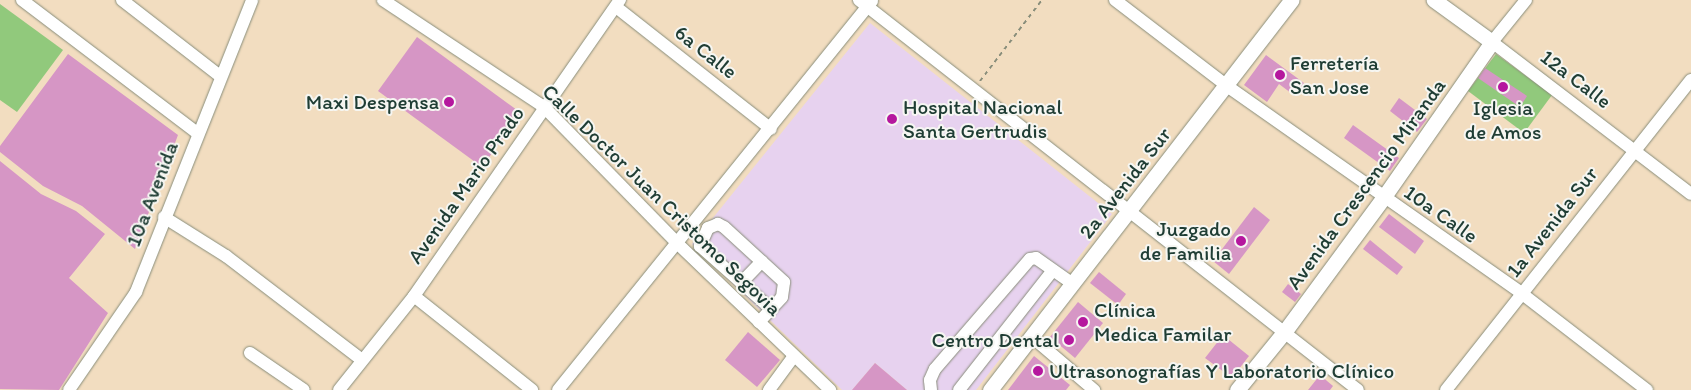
<!DOCTYPE html>
<meta charset="utf-8">
<style>
body{margin:0}
#map{position:relative;width:1691px;height:390px;overflow:hidden;background:#f2ddc0;font-family:Itim,sans-serif}
div>[style]{position:absolute}
.built>*{inset:0;background:#e7d2ef}
.green>*{inset:0;background:#91c97c}
.building>*{inset:0;background:#d696c5}
.path>*{height:2px;margin-top:-1px;transform-origin:0;background:repeating-linear-gradient(90deg,#888d7a 0 4px,transparent 0 8px)}
.roads{filter:drop-shadow(0 0 1px #888d7a) drop-shadow(0 0 1px #888d7a)}
.minor>*{height:12px;margin:-6px;padding:0 6px;transform-origin:6px;border-radius:6px;background:#fff}
.major>*{height:15px;margin:-7.5px;padding:0 7.5px;transform-origin:7.5px;border-radius:7.5px;background:#fff}
.dots>*{width:14px;height:14px;translate:-50% -50%;box-sizing:border-box;border:2px solid #f6f6f2;border-radius:50%}
span{translate:-50% -50%;white-space:nowrap;text-align:center;line-height:1.15;-webkit-text-stroke:4px #f6f6f2;paint-order:stroke}
.street-label{font-size:21px;color:#1f3d34}
.poi-label{font-size:21px;color:#1f3d34}
.left{translate:0 -50%;text-align:left}
.right{translate:-100% -50%;text-align:right}
</style>
<div id="map">
<div class="built">
<div style="clip-path:polygon(870px 23px,1112px 214px,976px 390px,907px 390px,875px 363px,852px 390px,842px 390px,692px 244px)"></div>
</div>
<div class="green">
<div style="clip-path:polygon(0 4px,63px 50px,17px 112px,0 100px)"></div>
<div style="clip-path:polygon(1496px 54px,1552px 95px,1524px 133px,1468px 91px)"></div>
</div>
<div class="building">
<div style="clip-path:polygon(417px 37px,521px 113px,482px 167px,378px 91px)"></div>
<div style="clip-path:polygon(68px 54px,178px 135px,135px 249px,82px 206px,43px 186px,0 152px,0 146px)"></div>
<div style="clip-path:polygon(1266px 55px,1304px 83px,1295px 96px,1279px 84px,1267px 102px,1244px 85px)"></div>
<div style="clip-path:polygon(1485px 68px,1527px 96px,1520px 107px,1478px 78px)"></div>
<div style="clip-path:polygon(1399px 98px,1427px 119px,1417px 132px,1390px 111px)"></div>
<div style="clip-path:polygon(1353px 125px,1399px 158px,1390px 171px,1344px 138px)"></div>
<div style="clip-path:polygon(0 161px,41px 194px,76px 211px,105px 234px,69px 278px,108px 313px,59px 390px,0 389px)"></div>
<div style="clip-path:polygon(1254px 207px,1270px 220px,1229px 274px,1213px 261px)"></div>
<div style="clip-path:polygon(1389px 214px,1424px 241px,1415px 254px,1379px 227px)"></div>
<div style="clip-path:polygon(1370px 240px,1403px 267px,1397px 275px,1363px 249px)"></div>
<div style="clip-path:polygon(1099px 272px,1126px 294px,1118px 305px,1090px 283px)"></div>
<div style="clip-path:polygon(1288px 284px,1301px 294px,1295px 302px,1282px 292px)"></div>
<div style="clip-path:polygon(1078px 302px,1103px 323px,1075px 358px,1050px 337px)"></div>
<div style="clip-path:polygon(748px 332px,780px 360px,757px 387px,725px 360px)"></div>
<div style="clip-path:polygon(1223px 335px,1249px 356px,1232px 378px,1205px 358px)"></div>
<div style="clip-path:polygon(1034px 356px,1070px 385px,1066px 390px,1008px 390px)"></div>
<div style="clip-path:polygon(875px 363px,907px 390px,852px 390px)"></div>
<div style="clip-path:polygon(1320px 375px,1333px 386px,1330px 390px,1308px 390px)"></div>
</div>
<div class="path">
<div style="left:980px;top:81px;width:102px;rotate:-52.6deg"></div>
</div>
<div class="roads">
<div class="minor">
<div style="left:22px;top:0;width:220px;rotate:37.2deg"></div>
<div style="left:122px;top:0;width:124px;rotate:37.8deg"></div>
<div style="left:383px;top:0;width:193px;rotate:33.6deg"></div>
<div style="left:544px;top:107px;width:192px;rotate:45.6deg"></div>
<div style="left:678px;top:244px;width:211px;rotate:43.8deg"></div>
<div style="left:859px;top:0;width:633px;rotate:38.01deg"></div>
<div style="left:1115px;top:0;width:141px;rotate:37.5deg"></div>
<div style="left:1227px;top:86px;width:360px;rotate:35.1deg"></div>
<div style="left:1521px;top:293px;width:159px;rotate:37.6deg"></div>
<div style="left:1526px;top:0;width:54px;rotate:129deg"></div>
<div style="left:1492px;top:42px;width:250px;rotate:37.4deg"></div>
<div style="left:616px;top:7px;width:197px;rotate:38.2deg"></div>
<div style="left:164px;top:217px;width:73px;rotate:32.2deg"></div>
<div style="left:226px;top:256px;width:171px;rotate:37.4deg"></div>
<div style="left:741px;top:283px;width:30px;rotate:-46deg"></div>
<div style="left:414px;top:296px;width:151px;rotate:38.5deg"></div>
<div style="left:759px;top:322px;width:18px;rotate:-47deg"></div>
<div style="left:771px;top:309px;width:16px;rotate:-47deg"></div>
<div style="left:782px;top:297px;width:15px;rotate:-82deg"></div>
<div style="left:784px;top:282px;width:81px;rotate:-137.5deg"></div>
<div style="left:724px;top:227px;width:7px;rotate:-153deg"></div>
<div style="left:718px;top:224px;width:11px;rotate:158deg"></div>
<div style="left:708px;top:228px;width:20px;rotate:114deg"></div>
<div style="left:700px;top:246px;width:95px;rotate:41.6deg"></div>
<div style="left:1032px;top:337px;width:82px;rotate:40.5deg"></div>
<div style="left:250px;top:353px;width:65px;rotate:34.4deg"></div>
<div style="left:69px;top:390px;width:119px;rotate:-55.6deg"></div>
<div style="left:136px;top:292px;width:314px;rotate:-68.3deg"></div>
<div style="left:339px;top:390px;width:120px;rotate:-51.4deg"></div>
<div style="left:414px;top:296px;width:361px;rotate:-55.2deg"></div>
<div style="left:558px;top:390px;width:500px;rotate:-51.1deg"></div>
<div style="left:769px;top:390px;width:42px;rotate:-53.7deg"></div>
<div style="left:931px;top:390px;width:10px;rotate:-96deg"></div>
<div style="left:930px;top:380px;width:12px;rotate:-66deg"></div>
<div style="left:935px;top:369px;width:145px;rotate:-49.2deg"></div>
<div style="left:1030px;top:259px;width:6px;rotate:-9deg"></div>
<div style="left:1036px;top:258px;width:45px;rotate:35.1deg"></div>
<div style="left:959px;top:390px;width:152px;rotate:-51.9deg"></div>
<div style="left:1446px;top:390px;width:395px;rotate:-51.7deg"></div>
</div>
<div class="major">
<div style="left:990px;top:390px;width:493px;rotate:-52.3deg"></div>
<div style="left:1237px;top:390px;width:76px;rotate:-50.9deg"></div>
<div style="left:1285px;top:331px;width:165px;rotate:-53.6deg"></div>
<div style="left:1383px;top:198px;width:190px;rotate:-55.1deg"></div>
<div style="left:1492px;top:42px;width:72px;rotate:-144.1deg"></div>
</div>
</div>
<div class="dots">
<div style="left:1280px;top:75px;background:#b5179e"></div>
<div style="left:1503px;top:87px;background:#b5179e"></div>
<div style="left:449px;top:102px;background:#b5179e"></div>
<div style="left:892px;top:119px;background:#b5179e"></div>
<div style="left:1241px;top:241px;background:#b5179e"></div>
<div style="left:1083px;top:322px;background:#b5179e"></div>
<div style="left:1069px;top:340px;background:#b5179e"></div>
<div style="left:1038px;top:371px;background:#b5179e"></div>
</div>
<div class="street-label">
<span style="left:706px;top:52px;rotate:38deg">6a Calle</span>
<span style="left:1576px;top:79px;rotate:37deg">12a Calle</span>
<span style="left:1125px;top:183px;rotate:-52deg">2a Avenida Sur</span>
<span style="left:1366px;top:184px;rotate:-54deg">Avenida Crescencio Miranda</span>
<span style="left:466px;top:185px;rotate:-55deg">Avenida Mario Prado</span>
<span style="left:152px;top:194px;rotate:-69deg">10a Avenida</span>
<span style="left:662px;top:200px;rotate:44deg">Calle Doctor Juan Cristomo Segovia</span>
<span style="left:1441px;top:214px;rotate:35deg">10a Calle</span>
<span style="left:1552px;top:222px;rotate:-52deg">1a Avenida Sur</span>
</div>
<div class="poi-label">
<span class="left" style="left:1290px;top:75px">Ferretería<br>San Jose</span>
<span class="right" style="left:439px;top:102px">Maxi Despensa</span>
<span class="left" style="left:903px;top:119px">Hospital Nacional<br>Santa Gertrudis</span>
<span style="left:1503px;top:120px">Iglesia<br>de Amos</span>
<span class="right" style="left:1231px;top:241px">Juzgado<br>de Familia</span>
<span class="left" style="left:1094px;top:322px">Clínica<br>Medica Familar</span>
<span class="right" style="left:1059px;top:340px">Centro Dental</span>
<span class="left" style="left:1049px;top:371px">Ultrasonografías Y Laboratorio Clínico</span>
</div>
</div>
